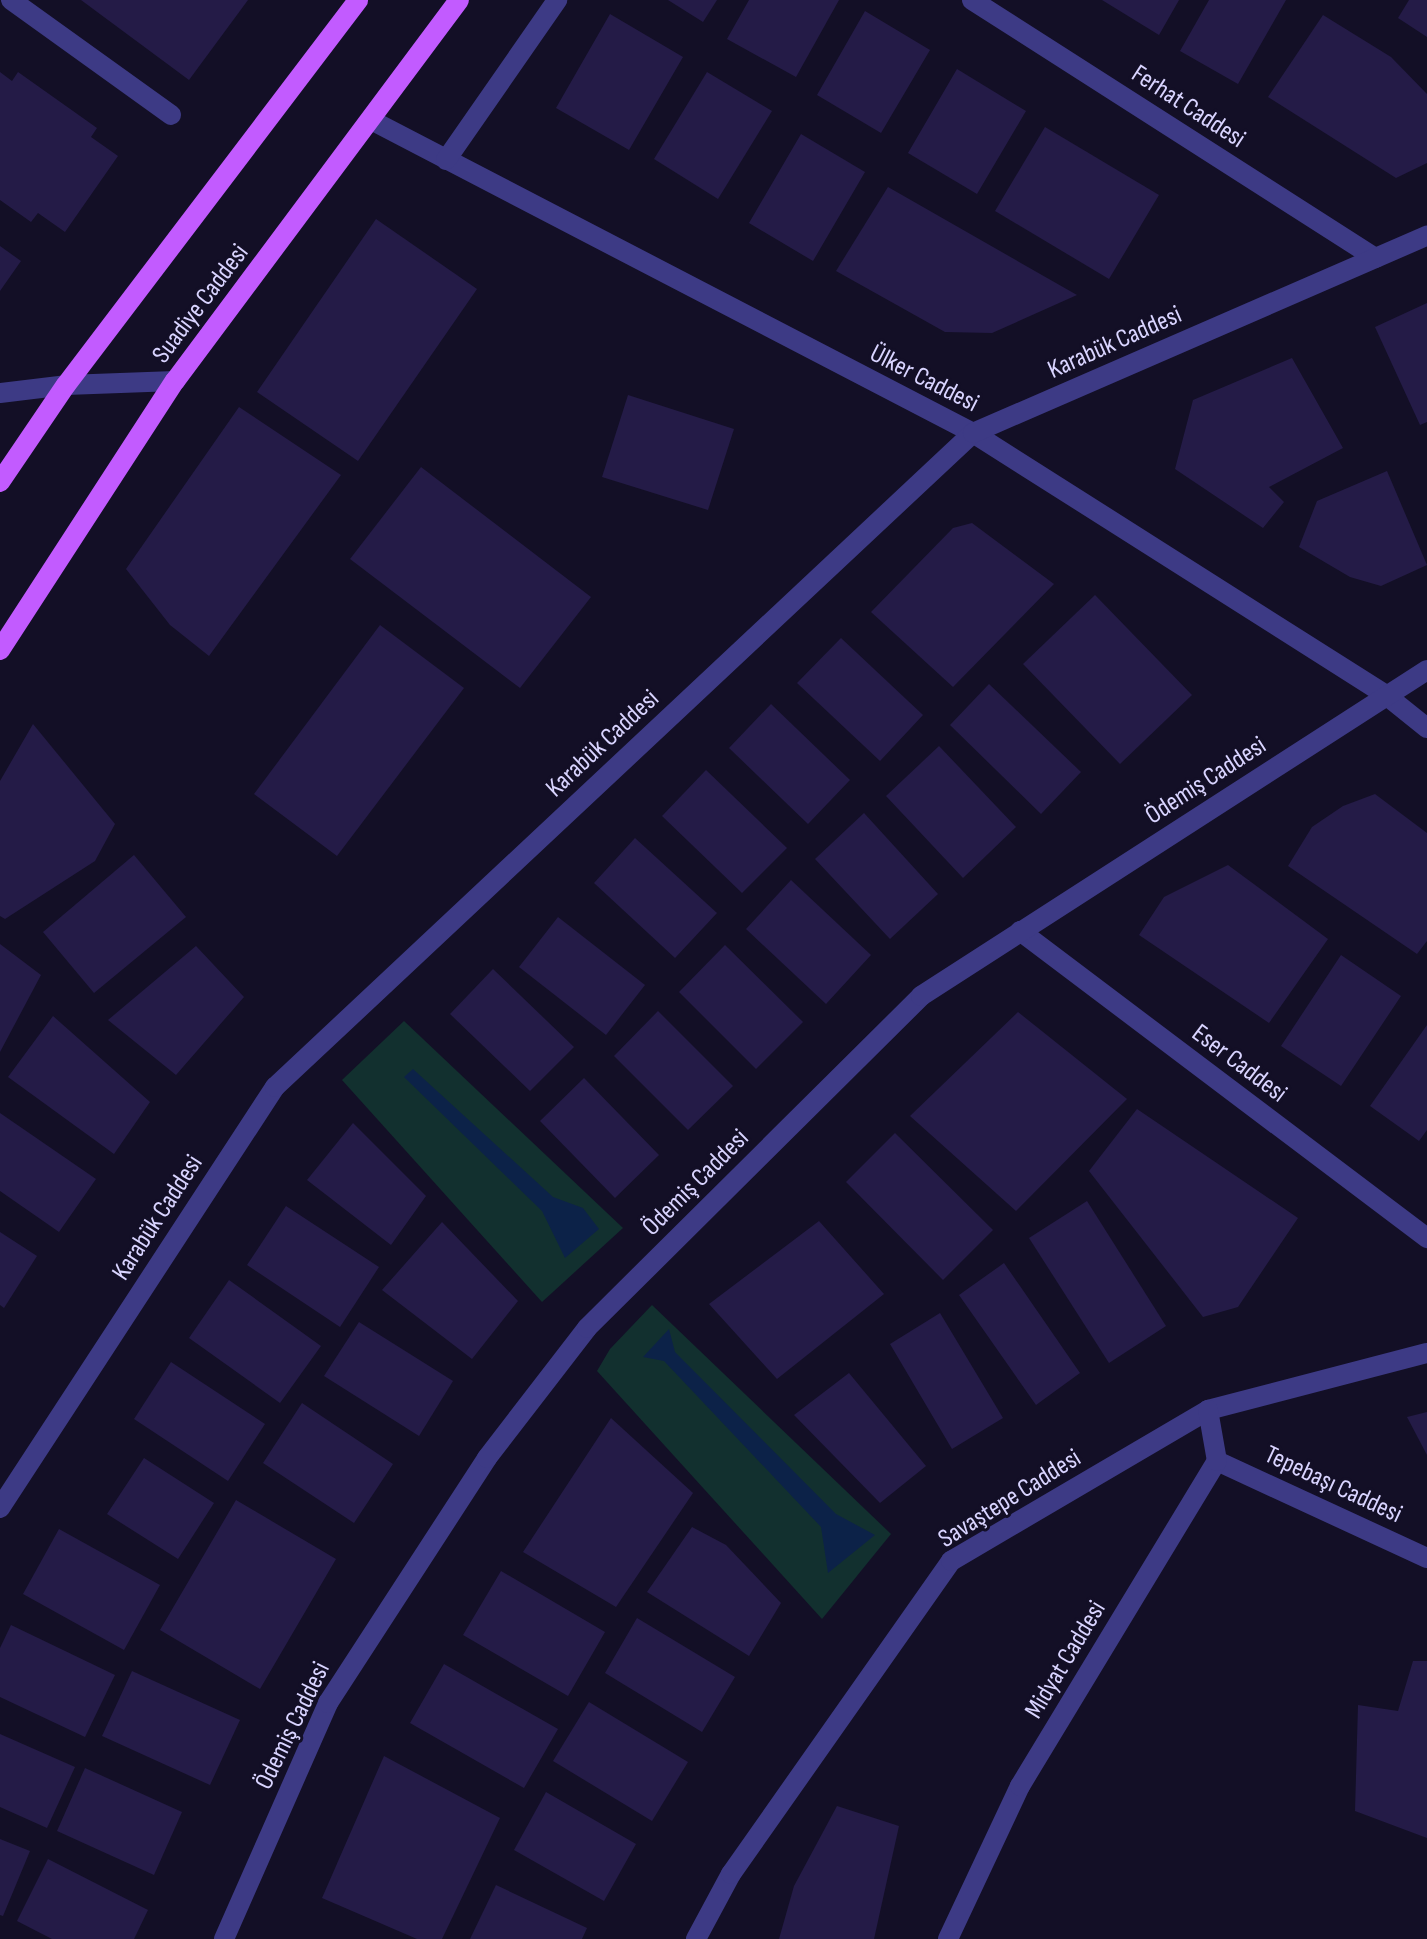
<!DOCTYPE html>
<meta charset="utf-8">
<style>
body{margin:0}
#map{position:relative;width:1427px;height:1939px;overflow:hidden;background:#130f26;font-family:"Sofia Sans Condensed",sans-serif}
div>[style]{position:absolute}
.green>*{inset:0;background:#12302f}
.water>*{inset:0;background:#0c2248}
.building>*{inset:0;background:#241b47}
.minor>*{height:20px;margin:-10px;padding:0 10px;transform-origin:10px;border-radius:10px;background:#3d3a85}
.major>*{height:20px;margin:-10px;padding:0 10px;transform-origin:10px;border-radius:10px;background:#c25bff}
span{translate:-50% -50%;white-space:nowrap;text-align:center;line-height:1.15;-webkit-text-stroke:6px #130f26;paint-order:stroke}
.street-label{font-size:26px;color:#d9d4ff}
</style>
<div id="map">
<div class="green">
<div style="clip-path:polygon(404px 1021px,623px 1228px,542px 1302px,342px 1080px)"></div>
<div style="clip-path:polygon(652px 1305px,891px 1534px,822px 1619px,597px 1371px,610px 1349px)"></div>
</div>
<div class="water">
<div style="clip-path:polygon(413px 1069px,553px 1197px,583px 1208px,599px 1229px,565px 1258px,542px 1211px,404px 1077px)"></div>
<div style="clip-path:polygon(669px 1329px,675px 1352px,836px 1514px,875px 1535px,828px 1573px,821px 1527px,664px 1361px,643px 1357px)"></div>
</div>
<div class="building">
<div style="clip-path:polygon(81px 0,248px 0,189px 80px)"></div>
<div style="clip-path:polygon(668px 0,717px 0,703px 22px)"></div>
<div style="clip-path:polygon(749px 0,839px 0,796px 77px,727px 39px)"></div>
<div style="clip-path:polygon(1102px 0,1179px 0,1159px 35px)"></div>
<div style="clip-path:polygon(1209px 0,1286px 0,1238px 84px,1180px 51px)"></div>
<div style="clip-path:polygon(1409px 0,1427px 0,1427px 37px,1398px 18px)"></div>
<div style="clip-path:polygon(865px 11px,930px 50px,881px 133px,817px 95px)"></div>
<div style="clip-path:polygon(610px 14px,683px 57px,629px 150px,556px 108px)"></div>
<div style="clip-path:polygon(1323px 15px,1391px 57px,1427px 94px,1427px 163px,1396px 178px,1268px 97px)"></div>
<div style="clip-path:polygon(957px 69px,1026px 111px,977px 194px,908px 153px)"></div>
<div style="clip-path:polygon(0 72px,12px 81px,18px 72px,97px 128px,91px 137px,118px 156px,65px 232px,38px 213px,31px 222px,0 200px)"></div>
<div style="clip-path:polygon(707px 72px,772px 111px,718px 199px,654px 159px)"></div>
<div style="clip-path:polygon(1045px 127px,1159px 195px,1109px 279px,995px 211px)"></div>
<div style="clip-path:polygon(801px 134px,865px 172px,813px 261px,749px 223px)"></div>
<div style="clip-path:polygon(888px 187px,1077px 295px,992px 333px,945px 332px,836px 271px)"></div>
<div style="clip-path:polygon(376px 219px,477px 289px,358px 461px,257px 392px)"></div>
<div style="clip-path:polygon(0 246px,21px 261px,0 291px)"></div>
<div style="clip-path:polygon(1427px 303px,1427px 422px,1420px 425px,1375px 327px)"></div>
<div style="clip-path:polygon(1292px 358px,1343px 448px,1269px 487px,1284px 502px,1263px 528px,1175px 469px,1193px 400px)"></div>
<div style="clip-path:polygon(628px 395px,734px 429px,708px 510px,602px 477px)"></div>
<div style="clip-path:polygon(239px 407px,341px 475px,209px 656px,170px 625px,126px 569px)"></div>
<div style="clip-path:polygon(421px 467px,591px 597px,520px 688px,350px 559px)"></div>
<div style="clip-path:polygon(1387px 471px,1427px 565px,1381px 586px,1350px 577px,1299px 547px,1317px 501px)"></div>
<div style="clip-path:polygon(972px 523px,1054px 584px,953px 687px,871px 612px,953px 528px)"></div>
<div style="clip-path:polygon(1095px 595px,1192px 695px,1120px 764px,1023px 664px)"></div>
<div style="clip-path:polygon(380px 625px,464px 688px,337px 856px,254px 794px)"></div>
<div style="clip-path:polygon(841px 638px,923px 715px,880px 761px,797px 683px)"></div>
<div style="clip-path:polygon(989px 684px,1081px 772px,1041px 814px,950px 725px)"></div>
<div style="clip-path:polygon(771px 704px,850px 780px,808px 824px,729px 748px)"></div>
<div style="clip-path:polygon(33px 724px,115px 824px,95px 861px,5px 919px,0 916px,0 781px)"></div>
<div style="clip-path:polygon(939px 746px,1016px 827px,963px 878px,886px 796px)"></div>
<div style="clip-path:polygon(706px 770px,787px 848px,742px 893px,662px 816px)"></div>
<div style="clip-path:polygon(1375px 794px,1427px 833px,1427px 941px,1417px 954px,1288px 866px,1312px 827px,1343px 806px)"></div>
<div style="clip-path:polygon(864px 813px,938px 894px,890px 939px,815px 859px)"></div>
<div style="clip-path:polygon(635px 838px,717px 913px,675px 958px,594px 883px)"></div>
<div style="clip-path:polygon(134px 855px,186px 917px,94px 993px,43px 932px)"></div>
<div style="clip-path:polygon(1228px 865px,1328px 939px,1269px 1023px,1139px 935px,1164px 897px)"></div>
<div style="clip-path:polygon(791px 880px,871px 955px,826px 1004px,746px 929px)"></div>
<div style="clip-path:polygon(558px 917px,645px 985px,606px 1035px,519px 967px)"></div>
<div style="clip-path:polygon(0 944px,41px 975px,0 1052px)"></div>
<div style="clip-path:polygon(725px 945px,803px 1022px,756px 1069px,679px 992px)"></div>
<div style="clip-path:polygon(196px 946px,244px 997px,176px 1075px,108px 1020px)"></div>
<div style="clip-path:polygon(1341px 955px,1401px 996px,1341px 1086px,1281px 1046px)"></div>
<div style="clip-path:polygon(493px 969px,574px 1047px,530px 1091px,450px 1014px)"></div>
<div style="clip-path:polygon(658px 1011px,733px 1086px,688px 1130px,614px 1056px)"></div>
<div style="clip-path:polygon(1018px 1012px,1127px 1099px,1016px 1211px,910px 1116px)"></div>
<div style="clip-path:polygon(53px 1016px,150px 1102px,114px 1154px,8px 1077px)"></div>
<div style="clip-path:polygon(1427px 1025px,1427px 1130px,1419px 1141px,1370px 1106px)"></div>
<div style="clip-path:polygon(584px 1078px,659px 1155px,615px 1198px,540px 1121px)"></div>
<div style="clip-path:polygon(1137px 1109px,1298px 1218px,1238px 1307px,1203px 1317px,1089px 1171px)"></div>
<div style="clip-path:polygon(0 1113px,96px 1179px,59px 1232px,0 1191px)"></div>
<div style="clip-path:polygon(353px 1123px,426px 1196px,391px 1245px,307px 1180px)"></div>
<div style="clip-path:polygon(895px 1133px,993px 1230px,943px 1280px,846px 1182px)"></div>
<div style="clip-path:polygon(1087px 1201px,1166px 1326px,1109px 1363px,1029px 1238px)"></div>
<div style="clip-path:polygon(286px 1206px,379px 1267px,340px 1327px,247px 1265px)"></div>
<div style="clip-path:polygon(819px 1221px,884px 1294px,777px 1379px,709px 1304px)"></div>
<div style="clip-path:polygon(442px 1222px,518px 1301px,472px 1359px,382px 1290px)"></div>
<div style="clip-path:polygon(0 1232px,37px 1256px,4px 1308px,0 1305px)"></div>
<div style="clip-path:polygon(1004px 1263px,1080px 1373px,1036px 1405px,959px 1295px)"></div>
<div style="clip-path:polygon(229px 1280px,321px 1346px,280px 1403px,189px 1338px)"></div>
<div style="clip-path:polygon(940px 1313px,1003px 1418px,952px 1449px,890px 1344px)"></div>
<div style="clip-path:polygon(359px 1322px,453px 1381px,419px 1436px,324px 1376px)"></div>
<div style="clip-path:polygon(171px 1362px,265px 1424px,228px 1481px,134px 1419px)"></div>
<div style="clip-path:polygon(849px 1373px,926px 1466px,880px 1503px,794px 1415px)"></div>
<div style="clip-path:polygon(302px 1403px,393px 1464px,354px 1523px,263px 1463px)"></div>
<div style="clip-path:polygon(1427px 1412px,1427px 1455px,1407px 1417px)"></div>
<div style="clip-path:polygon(611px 1418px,693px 1493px,616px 1607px,523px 1552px)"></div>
<div style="clip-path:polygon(144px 1458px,214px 1503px,178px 1559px,107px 1514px)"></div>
<div style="clip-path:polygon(236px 1500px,336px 1559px,260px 1689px,160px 1630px)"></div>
<div style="clip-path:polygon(692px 1527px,726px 1545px,781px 1603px,749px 1656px,647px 1592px)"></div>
<div style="clip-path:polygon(59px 1529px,160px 1585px,124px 1650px,23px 1594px)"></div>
<div style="clip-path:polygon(501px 1571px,605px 1632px,568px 1696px,463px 1635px)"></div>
<div style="clip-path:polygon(637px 1618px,735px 1677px,702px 1732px,605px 1673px)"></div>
<div style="clip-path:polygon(11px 1625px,115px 1675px,85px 1737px,0 1697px,0 1648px)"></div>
<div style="clip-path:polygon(1413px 1661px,1427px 1661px,1427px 1838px,1355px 1811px,1358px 1705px,1398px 1711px)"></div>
<div style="clip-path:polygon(444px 1664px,558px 1729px,524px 1788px,410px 1723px)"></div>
<div style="clip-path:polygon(132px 1671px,240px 1720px,210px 1785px,102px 1736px)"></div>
<div style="clip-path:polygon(589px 1702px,688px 1762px,652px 1821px,553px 1761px)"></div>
<div style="clip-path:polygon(0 1734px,75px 1767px,47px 1828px,0 1807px)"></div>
<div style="clip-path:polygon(384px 1756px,500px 1818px,442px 1939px,417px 1939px,322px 1898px)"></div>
<div style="clip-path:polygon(85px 1768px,182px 1812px,154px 1875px,57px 1831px)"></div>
<div style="clip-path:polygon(546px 1792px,636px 1844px,604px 1901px,514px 1850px)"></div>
<div style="clip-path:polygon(837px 1806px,899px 1826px,874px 1939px,779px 1939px,794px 1886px)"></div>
<div style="clip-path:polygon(0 1839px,30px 1851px,3px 1916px,0 1915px)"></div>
<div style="clip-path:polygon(48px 1859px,148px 1910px,134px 1939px,52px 1939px,17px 1921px)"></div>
<div style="clip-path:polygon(496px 1885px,587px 1928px,582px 1939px,470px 1939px)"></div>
</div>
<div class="minor">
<div style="left:11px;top:0;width:197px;rotate:35.7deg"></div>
<div style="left:972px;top:0;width:479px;rotate:32.6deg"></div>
<div style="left:371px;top:120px;width:679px;rotate:27.47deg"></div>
<div style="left:973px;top:433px;width:490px;rotate:32.4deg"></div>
<div style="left:1387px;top:696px;width:51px;rotate:38.7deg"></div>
<div style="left:446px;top:160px;width:195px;rotate:-55.2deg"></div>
<div style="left:0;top:393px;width:66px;rotate:-6.9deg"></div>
<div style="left:66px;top:385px;width:109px;rotate:-2.1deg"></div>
<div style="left:1020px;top:931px;width:510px;rotate:37.03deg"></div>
<div style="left:1217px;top:1461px;width:231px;rotate:24.8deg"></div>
<div style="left:0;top:1508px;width:503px;rotate:-56.85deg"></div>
<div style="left:275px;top:1087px;width:957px;rotate:-43.14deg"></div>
<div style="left:973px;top:433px;width:495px;rotate:-23.5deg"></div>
<div style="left:224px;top:1939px;width:258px;rotate:-66.2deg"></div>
<div style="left:328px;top:1703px;width:292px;rotate:-57deg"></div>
<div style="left:487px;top:1458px;width:164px;rotate:-52.4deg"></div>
<div style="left:587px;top:1328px;width:471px;rotate:-44.8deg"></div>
<div style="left:921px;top:996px;width:602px;rotate:-32.79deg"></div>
<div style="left:696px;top:1939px;width:74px;rotate:-61.7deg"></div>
<div style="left:731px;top:1874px;width:383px;rotate:-54.9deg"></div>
<div style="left:951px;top:1561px;width:298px;rotate:-30.4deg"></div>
<div style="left:1208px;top:1410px;width:226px;rotate:-14.6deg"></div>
<div style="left:948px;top:1939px;width:169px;rotate:-64.8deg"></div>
<div style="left:1020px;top:1786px;width:380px;rotate:-58.8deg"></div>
<div style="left:1217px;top:1461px;width:52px;rotate:-100deg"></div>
</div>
<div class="major">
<div style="left:0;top:482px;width:117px;rotate:-55.8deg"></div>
<div style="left:66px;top:385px;width:483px;rotate:-52.8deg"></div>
<div style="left:0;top:650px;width:321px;rotate:-57deg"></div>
<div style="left:175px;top:381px;width:475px;rotate:-53.3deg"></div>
</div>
<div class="street-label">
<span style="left:1188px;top:107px;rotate:33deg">Ferhat Caddesi</span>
<span style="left:201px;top:304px;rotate:-53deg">Suadiye Caddesi</span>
<span style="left:1115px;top:343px;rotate:-24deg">Karabük Caddesi</span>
<span style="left:924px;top:379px;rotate:27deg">Ülker Caddesi</span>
<span style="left:603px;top:744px;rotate:-43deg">Karabük Caddesi</span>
<span style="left:1206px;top:781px;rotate:-33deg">Ödemiş Caddesi</span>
<span style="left:1239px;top:1064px;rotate:37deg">Eser Caddesi</span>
<span style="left:696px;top:1183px;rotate:-45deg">Ödemiş Caddesi</span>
<span style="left:158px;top:1218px;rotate:-57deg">Karabük Caddesi</span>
<span style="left:1333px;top:1485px;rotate:25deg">Tepebaşı Caddesi</span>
<span style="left:1010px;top:1499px;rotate:-32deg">Savaştepe Caddesi</span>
<span style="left:1066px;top:1660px;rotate:-59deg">Midyat Caddesi</span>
<span style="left:293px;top:1726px;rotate:-64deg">Ödemiş Caddesi</span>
</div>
</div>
